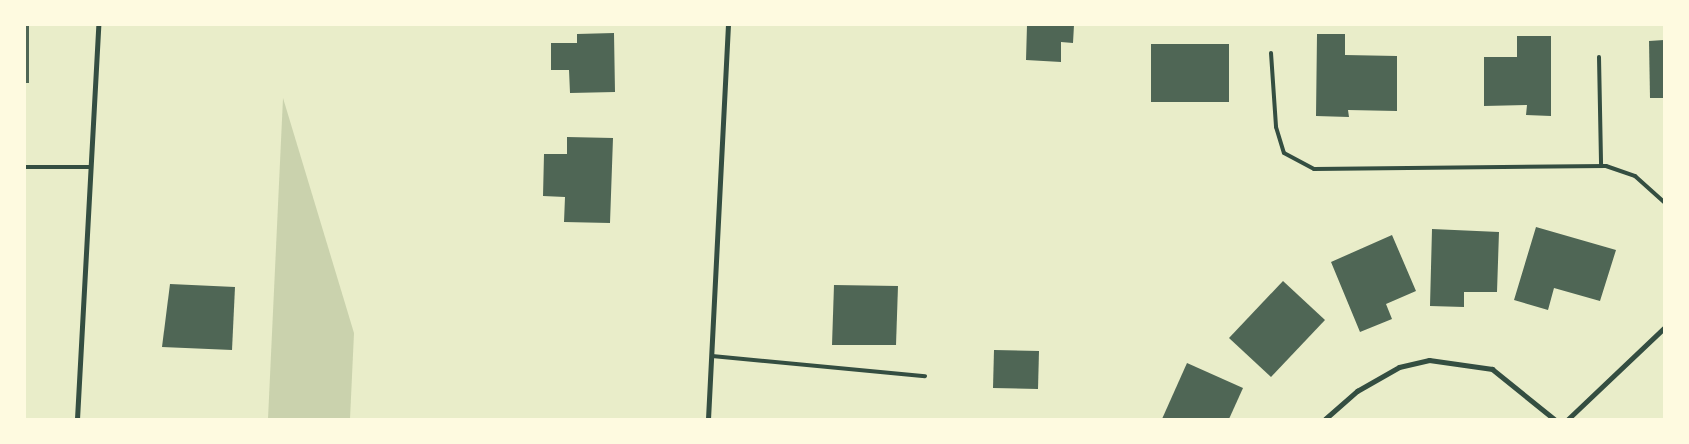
<!DOCTYPE html>
<style>
body{margin:0}
#map{position:relative;width:1689px;height:444px;overflow:hidden;background:#e9edc9;font-family:Figtree,sans-serif}
div>[style]{position:absolute}
.green>*{inset:0;background:#cad2ad}
.building>*{inset:0;background:#4f6655}
.service>*{height:4px;margin:-2px;padding:0 2px;transform-origin:2px;border-radius:2px;background:#344e41}
.minor>*{height:5px;margin:-2.5px;padding:0 2.5px;transform-origin:2.5px;border-radius:2.5px;background:#344e41}
span{translate:-50% -50%;white-space:nowrap;text-align:center;line-height:1.15;-webkit-text-stroke:5px #fefae0;paint-order:stroke}
.frame{position:absolute;inset:0;border:26px solid #fefae0;pointer-events:none}
</style>
<div id="map">
<div class="green">
<div style="clip-path:polygon(283px 98px,354px 333px,350px 419px,268px 419px)"></div>
</div>
<div class="building">
<div style="clip-path:polygon(25px 25px,29px 25px,29px 83px,25px 83px)"></div>
<div style="clip-path:polygon(1027px 25px,1074px 25px,1073px 43px,1061px 42px,1061px 62px,1026px 60px)"></div>
<div style="clip-path:polygon(614px 33px,615px 92px,570px 93px,569px 70px,551px 70px,551px 43px,577px 43px,577px 34px)"></div>
<div style="clip-path:polygon(1317px 34px,1345px 34px,1345px 55px,1397px 56px,1397px 111px,1348px 110px,1349px 117px,1316px 116px)"></div>
<div style="clip-path:polygon(1517px 36px,1551px 36px,1551px 116px,1526px 115px,1527px 105px,1484px 106px,1484px 57px,1517px 57px)"></div>
<div style="clip-path:polygon(1664px 40px,1664px 98px,1650px 98px,1649px 41px)"></div>
<div style="clip-path:polygon(1151px 44px,1229px 44px,1229px 102px,1151px 102px)"></div>
<div style="clip-path:polygon(567px 137px,613px 138px,610px 223px,564px 222px,565px 197px,543px 196px,544px 154px,567px 154px)"></div>
<div style="clip-path:polygon(1536px 227px,1616px 250px,1600px 301px,1554px 288px,1548px 310px,1514px 300px)"></div>
<div style="clip-path:polygon(1432px 229px,1499px 232px,1497px 292px,1464px 292px,1464px 307px,1430px 306px)"></div>
<div style="clip-path:polygon(1392px 235px,1416px 291px,1386px 304px,1392px 319px,1360px 332px,1331px 262px)"></div>
<div style="clip-path:polygon(1283px 281px,1325px 320px,1271px 377px,1229px 338px)"></div>
<div style="clip-path:polygon(170px 284px,235px 287px,232px 350px,162px 347px)"></div>
<div style="clip-path:polygon(834px 285px,898px 286px,896px 345px,832px 345px)"></div>
<div style="clip-path:polygon(994px 350px,1039px 351px,1038px 389px,993px 388px)"></div>
<div style="clip-path:polygon(1187px 363px,1243px 388px,1229px 419px,1162px 419px)"></div>
</div>
<div class="service">
<div style="left:1271px;top:53px;width:74px;rotate:86.1deg"></div>
<div style="left:1276px;top:127px;width:27px;rotate:73deg"></div>
<div style="left:1284px;top:153px;width:34px;rotate:28deg"></div>
<div style="left:1314px;top:169px;width:292px;rotate:-0.6deg"></div>
<div style="left:1606px;top:166px;width:31px;rotate:19deg"></div>
<div style="left:1635px;top:176px;width:39px;rotate:42deg"></div>
<div style="left:1599px;top:57px;width:109px;rotate:88.9deg"></div>
<div style="left:25px;top:167px;width:64px"></div>
<div style="left:712px;top:356px;width:214px;rotate:5.4deg"></div>
</div>
<div class="minor">
<div style="left:77px;top:419px;width:395px;rotate:-86.9deg"></div>
<div style="left:708px;top:419px;width:395px;rotate:-87.1deg"></div>
<div style="left:1325px;top:419px;width:43px;rotate:-41.2deg"></div>
<div style="left:1357px;top:391px;width:48px;rotate:-29.7deg"></div>
<div style="left:1399px;top:367px;width:31px;rotate:-13deg"></div>
<div style="left:1429px;top:360px;width:64px;rotate:8.1deg"></div>
<div style="left:1492px;top:369px;width:80px;rotate:38.9deg"></div>
<div style="left:1568px;top:419px;width:132px;rotate:-43.5deg"></div>
</div>
<div class="frame"></div>
</div>
